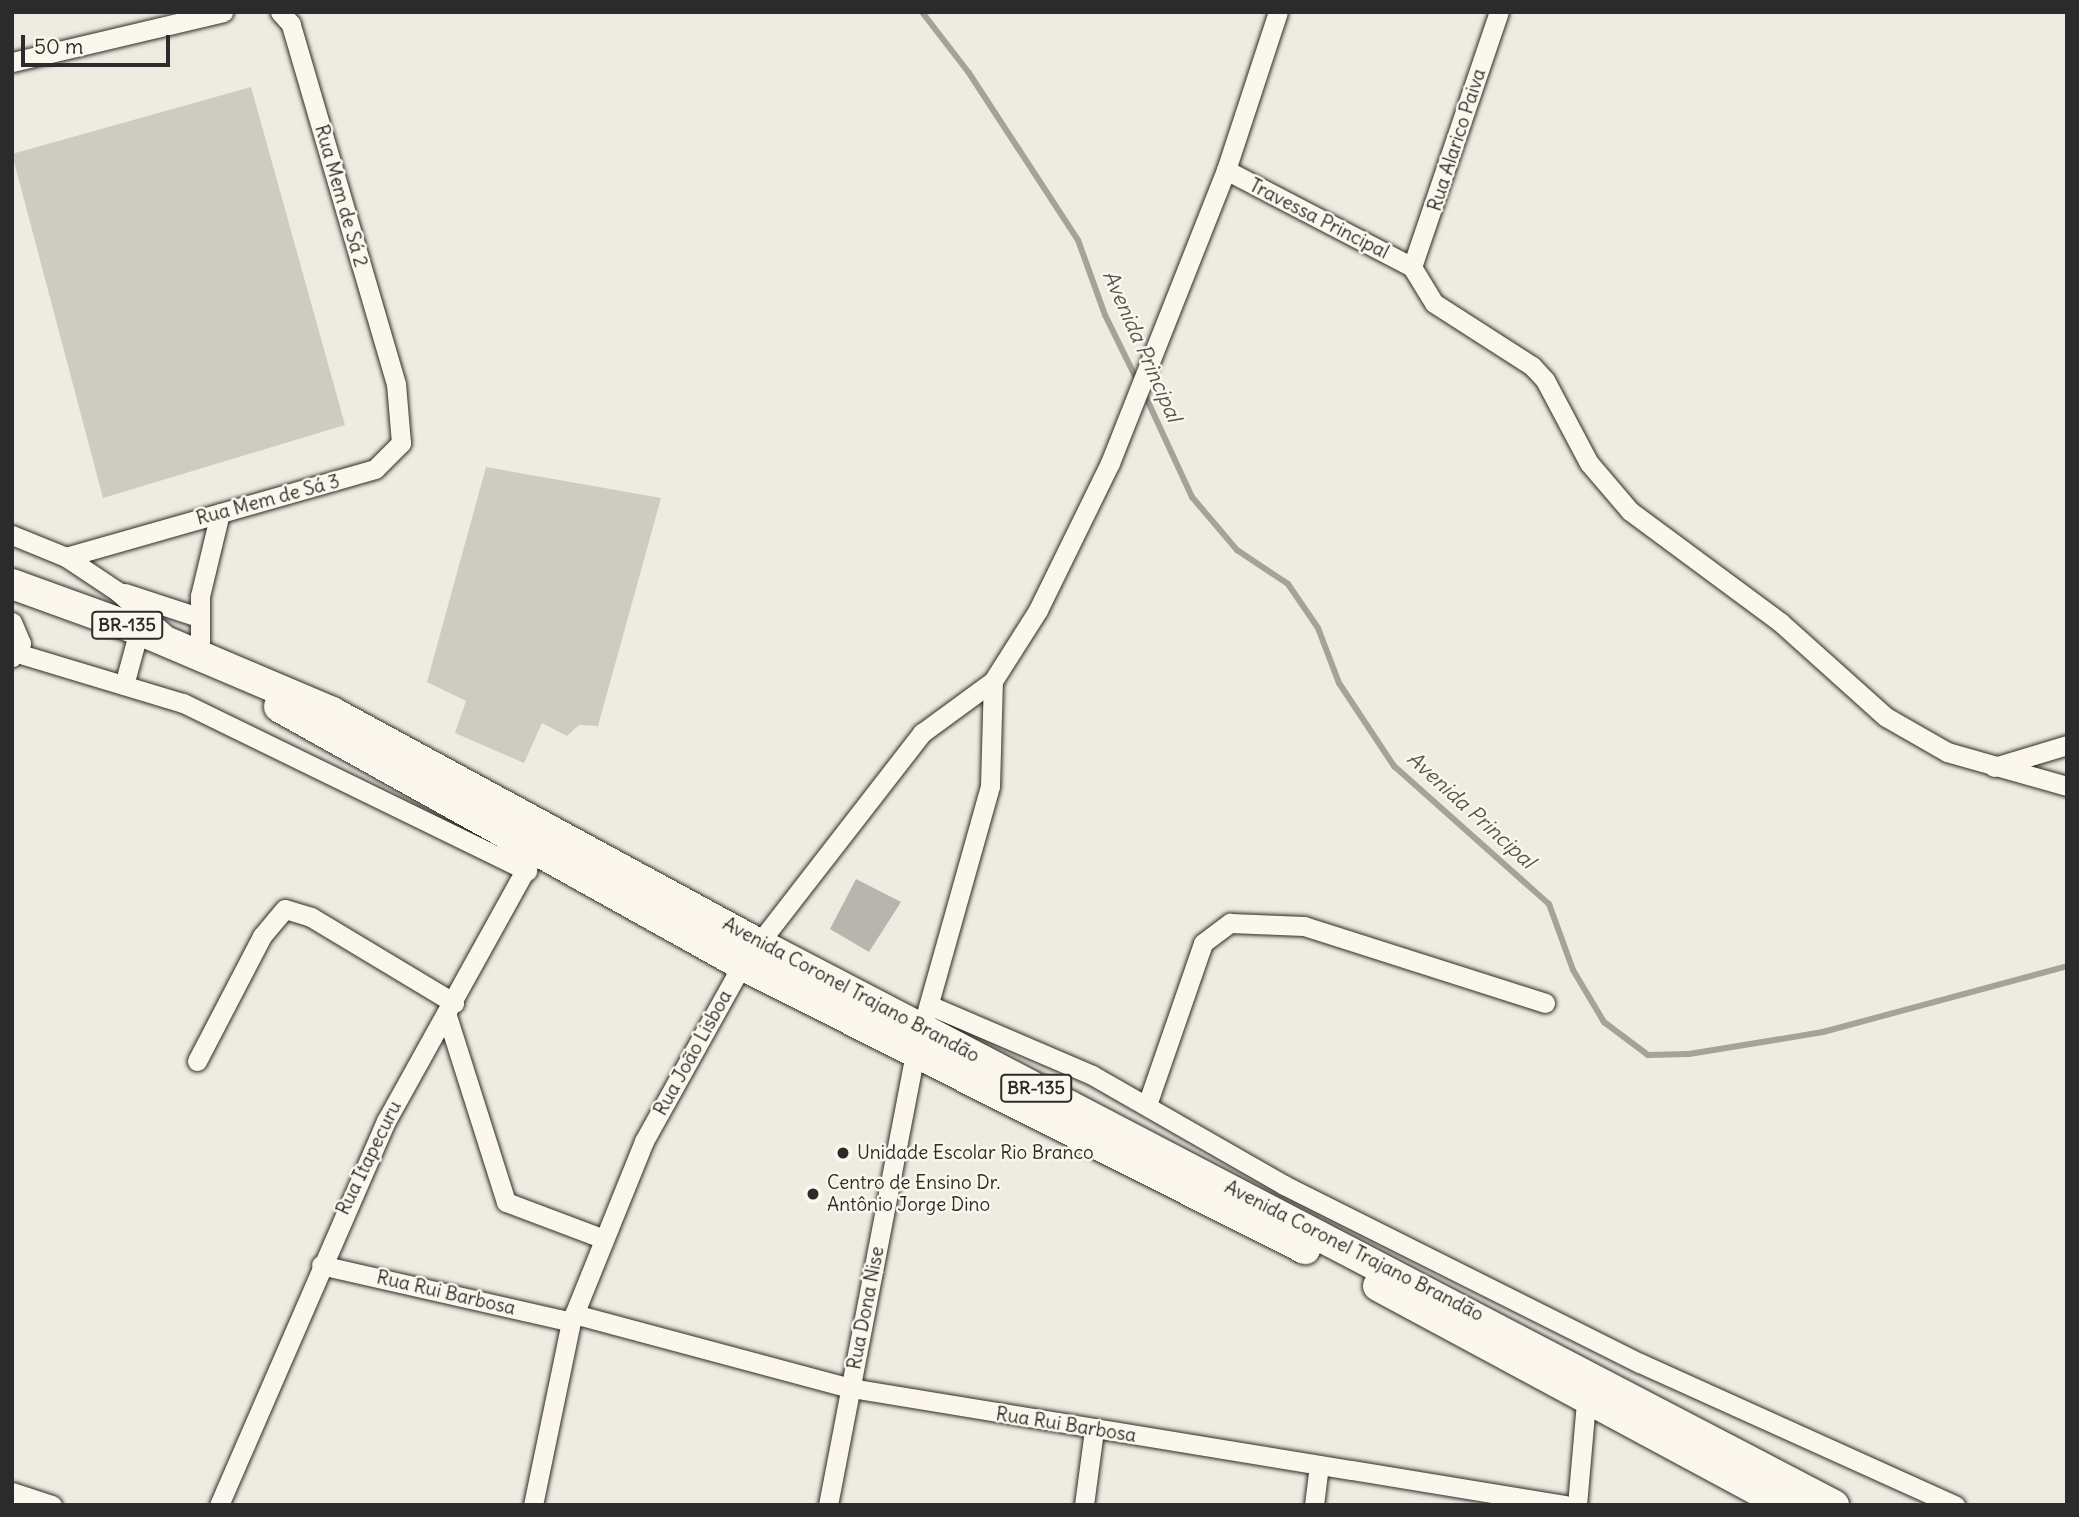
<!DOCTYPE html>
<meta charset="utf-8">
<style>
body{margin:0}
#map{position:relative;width:2079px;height:1517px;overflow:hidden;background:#eeebe0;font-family:Delius,sans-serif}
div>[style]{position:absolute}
.green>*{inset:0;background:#cecbc2}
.stream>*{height:6px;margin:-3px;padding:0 3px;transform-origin:3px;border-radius:3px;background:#a4a29a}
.building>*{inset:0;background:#b8b5ae}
.roads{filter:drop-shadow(0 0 2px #2b2b2b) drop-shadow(0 0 2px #2b2b2b)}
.street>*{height:19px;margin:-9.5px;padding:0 9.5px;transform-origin:9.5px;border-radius:9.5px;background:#fbf7ec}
.primary>*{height:30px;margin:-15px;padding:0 15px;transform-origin:15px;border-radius:15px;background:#fbf7ec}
.dots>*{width:19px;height:19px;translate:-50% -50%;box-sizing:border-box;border:4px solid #fbf7ec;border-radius:50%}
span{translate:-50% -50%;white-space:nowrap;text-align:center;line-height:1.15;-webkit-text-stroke:5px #fbf7ec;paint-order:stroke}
.shield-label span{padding:2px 5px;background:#fbf7ec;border:2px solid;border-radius:5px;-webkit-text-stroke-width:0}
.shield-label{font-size:18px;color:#2b2b2b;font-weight:700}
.street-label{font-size:19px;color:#2b2b2b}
.poi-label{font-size:19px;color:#2b2b2b}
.left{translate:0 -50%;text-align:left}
.water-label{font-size:21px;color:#555552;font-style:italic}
.frame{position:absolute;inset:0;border:14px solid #2b2b2b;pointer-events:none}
.scale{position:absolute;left:21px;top:35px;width:149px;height:32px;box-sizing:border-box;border:4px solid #2b2b2b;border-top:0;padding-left:9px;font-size:21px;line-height:24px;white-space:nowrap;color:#2b2b2b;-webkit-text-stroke:5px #fbf7ec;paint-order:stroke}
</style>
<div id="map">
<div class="green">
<div style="clip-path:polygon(251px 87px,345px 425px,103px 498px,12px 154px)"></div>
<div style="clip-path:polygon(486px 467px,661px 498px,598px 726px,579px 725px,567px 736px,542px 723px,524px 763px,455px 733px,466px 701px,427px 682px)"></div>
</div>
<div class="stream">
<div style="left:922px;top:12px;width:77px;rotate:52.4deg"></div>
<div style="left:969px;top:73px;width:199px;rotate:56.9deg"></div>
<div style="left:1078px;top:240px;width:80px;rotate:70.2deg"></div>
<div style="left:1105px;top:315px;width:72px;rotate:63.8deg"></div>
<div style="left:1144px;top:393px;width:115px;rotate:65.2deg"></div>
<div style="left:1192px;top:497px;width:70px;rotate:49.7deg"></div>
<div style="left:1237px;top:550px;width:61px;rotate:33.7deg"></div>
<div style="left:1288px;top:584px;width:53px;rotate:55.7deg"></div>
<div style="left:1318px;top:628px;width:59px;rotate:69.1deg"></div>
<div style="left:1339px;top:683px;width:100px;rotate:56.5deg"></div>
<div style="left:1394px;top:766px;width:208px;rotate:41.7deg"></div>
<div style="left:1549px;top:904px;width:70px;rotate:70deg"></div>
<div style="left:1573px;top:970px;width:61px;rotate:59.2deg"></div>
<div style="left:1604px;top:1022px;width:55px;rotate:36.9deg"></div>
<div style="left:1648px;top:1055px;width:41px;rotate:-1.4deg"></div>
<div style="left:1689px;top:1054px;width:136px;rotate:-9.3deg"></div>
<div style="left:1823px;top:1032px;width:253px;rotate:-15.1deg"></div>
</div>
<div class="building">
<div style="clip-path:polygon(856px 879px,901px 902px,869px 952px,830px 929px)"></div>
</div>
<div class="roads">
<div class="street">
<div style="left:12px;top:62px;width:217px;rotate:-13.3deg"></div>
<div style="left:1226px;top:170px;width:210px;rotate:27.5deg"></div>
<div style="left:1412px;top:267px;width:42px;rotate:58.6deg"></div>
<div style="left:1434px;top:303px;width:117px;rotate:32.7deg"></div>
<div style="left:1532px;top:366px;width:19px;rotate:47deg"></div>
<div style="left:1545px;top:380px;width:94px;rotate:62.1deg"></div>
<div style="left:1589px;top:463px;width:63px;rotate:49.5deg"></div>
<div style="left:1630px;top:511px;width:187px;rotate:36.5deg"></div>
<div style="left:1780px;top:622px;width:142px;rotate:41.9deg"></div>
<div style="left:1886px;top:717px;width:70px;rotate:29.8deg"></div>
<div style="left:1947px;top:752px;width:125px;rotate:15.8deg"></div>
<div style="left:1412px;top:267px;width:269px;rotate:-71.2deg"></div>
<div style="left:12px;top:535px;width:58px;rotate:22.2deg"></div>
<div style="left:66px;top:557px;width:61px;rotate:33.7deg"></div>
<div style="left:117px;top:591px;width:66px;rotate:41.9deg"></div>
<div style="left:66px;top:557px;width:321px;rotate:-15.9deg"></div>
<div style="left:375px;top:469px;width:37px;rotate:-45deg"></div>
<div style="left:401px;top:443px;width:59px;rotate:-94.8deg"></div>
<div style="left:396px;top:384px;width:375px;rotate:-106.3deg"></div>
<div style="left:291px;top:24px;width:16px;rotate:-133deg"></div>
<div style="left:125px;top:593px;width:77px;rotate:18.2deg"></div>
<div style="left:12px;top:622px;width:23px;rotate:67deg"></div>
<div style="left:21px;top:643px;width:17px;rotate:123deg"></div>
<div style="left:17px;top:653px;width:173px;rotate:16.8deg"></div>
<div style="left:183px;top:703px;width:383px;rotate:26deg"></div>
<div style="left:200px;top:657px;width:61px;rotate:-90deg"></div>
<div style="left:200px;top:596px;width:85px;rotate:-76.5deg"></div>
<div style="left:124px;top:685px;width:57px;rotate:-74.7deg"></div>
<div style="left:1994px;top:767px;width:76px;rotate:-16.8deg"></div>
<div style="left:929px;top:1005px;width:177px;rotate:23.2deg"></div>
<div style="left:1092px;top:1075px;width:221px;rotate:29.8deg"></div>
<div style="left:1284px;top:1185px;width:398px;rotate:26.6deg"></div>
<div style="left:1640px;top:1363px;width:346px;rotate:24.3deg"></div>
<div style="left:447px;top:1016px;width:195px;rotate:72.4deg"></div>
<div style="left:506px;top:1202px;width:105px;rotate:20.7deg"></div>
<div style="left:197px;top:1061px;width:141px;rotate:-62.5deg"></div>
<div style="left:262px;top:936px;width:35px;rotate:-50deg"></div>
<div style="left:285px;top:909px;width:27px;rotate:17deg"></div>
<div style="left:311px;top:917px;width:167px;rotate:31deg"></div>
<div style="left:1147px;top:1105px;width:171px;rotate:-70.9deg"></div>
<div style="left:1203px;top:943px;width:34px;rotate:-37deg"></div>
<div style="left:1230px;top:923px;width:74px;rotate:2.3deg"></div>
<div style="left:1304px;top:926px;width:253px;rotate:17.7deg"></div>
<div style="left:321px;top:1265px;width:256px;rotate:12.8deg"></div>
<div style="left:574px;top:1314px;width:287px;rotate:15deg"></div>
<div style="left:851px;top:1388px;width:724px;rotate:9.31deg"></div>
<div style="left:12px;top:1492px;width:42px;rotate:18deg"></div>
<div style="left:219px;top:1505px;width:419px;rotate:-66.5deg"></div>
<div style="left:386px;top:1121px;width:318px;rotate:-61deg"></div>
<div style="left:533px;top:1505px;width:187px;rotate:-78.3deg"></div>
<div style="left:571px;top:1322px;width:195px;rotate:-68deg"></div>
<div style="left:644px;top:1141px;width:201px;rotate:-60.9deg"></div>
<div style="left:742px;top:965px;width:294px;rotate:-52.2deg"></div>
<div style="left:922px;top:733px;width:88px;rotate:-36.2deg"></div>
<div style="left:828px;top:1505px;width:460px;rotate:-79.1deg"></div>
<div style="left:915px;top:1053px;width:277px;rotate:-74.3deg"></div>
<div style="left:990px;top:786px;width:105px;rotate:-88.4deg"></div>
<div style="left:993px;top:681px;width:84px;rotate:-57.6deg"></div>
<div style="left:1038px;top:610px;width:164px;rotate:-63.9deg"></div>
<div style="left:1110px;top:463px;width:315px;rotate:-68.4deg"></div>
<div style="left:1226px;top:170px;width:166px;rotate:-71.8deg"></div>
<div style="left:1084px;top:1505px;width:76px;rotate:-82.4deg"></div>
<div style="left:1314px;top:1505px;width:40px;rotate:-82.9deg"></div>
<div style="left:1577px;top:1505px;width:114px;rotate:-85deg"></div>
</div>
<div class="primary">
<div style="left:12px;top:584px;width:135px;rotate:19.9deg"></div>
<div style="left:139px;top:630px;width:210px;rotate:23deg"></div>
<div style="left:332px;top:712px;width:485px;rotate:28.5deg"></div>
<div style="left:758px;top:943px;width:1214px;rotate:27.58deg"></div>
<div style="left:279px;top:707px;width:530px;rotate:29.13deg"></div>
<div style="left:742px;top:965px;width:631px;rotate:26.77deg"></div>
<div style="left:1378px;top:1286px;width:462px;rotate:28.3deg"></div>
</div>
</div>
<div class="dots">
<div style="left:843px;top:1153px;background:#2b2b2b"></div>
<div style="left:813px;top:1194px;background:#2b2b2b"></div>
</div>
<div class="shield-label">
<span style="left:127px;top:625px">BR-135</span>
<span style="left:1036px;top:1088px">BR-135</span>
</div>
<div class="street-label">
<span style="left:1457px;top:140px;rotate:-72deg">Rua Alarico Paiva</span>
<span style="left:341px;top:196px;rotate:74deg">Rua Mem de Sá 2</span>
<span style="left:1319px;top:219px;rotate:27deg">Travessa Principal</span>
<span style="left:268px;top:500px;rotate:-15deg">Rua Mem de Sá 3</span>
<span style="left:851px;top:990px;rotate:28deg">Avenida Coronel Trajano Brandão</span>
<span style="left:693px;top:1053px;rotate:-61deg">Rua João Lisboa</span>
<span style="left:369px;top:1158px;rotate:-64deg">Rua Itapecuru</span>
<span style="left:1354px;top:1251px;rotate:27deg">Avenida Coronel Trajano Brandão</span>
<span style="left:446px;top:1293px;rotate:13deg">Rua Rui Barbosa</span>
<span style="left:866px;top:1308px;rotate:-79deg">Rua Dona Nise</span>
<span style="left:1066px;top:1425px;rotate:9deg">Rua Rui Barbosa</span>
</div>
<div class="poi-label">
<span class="left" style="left:857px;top:1153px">Unidade Escolar Rio Branco</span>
<span class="left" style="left:827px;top:1194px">Centro de Ensino Dr.<br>Antônio Jorge Dino</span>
</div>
<div class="water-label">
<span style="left:1142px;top:346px;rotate:66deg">Avenida Principal</span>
<span style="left:1471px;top:810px;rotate:42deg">Avenida Principal</span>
</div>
<div class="frame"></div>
<div class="scale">50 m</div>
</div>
